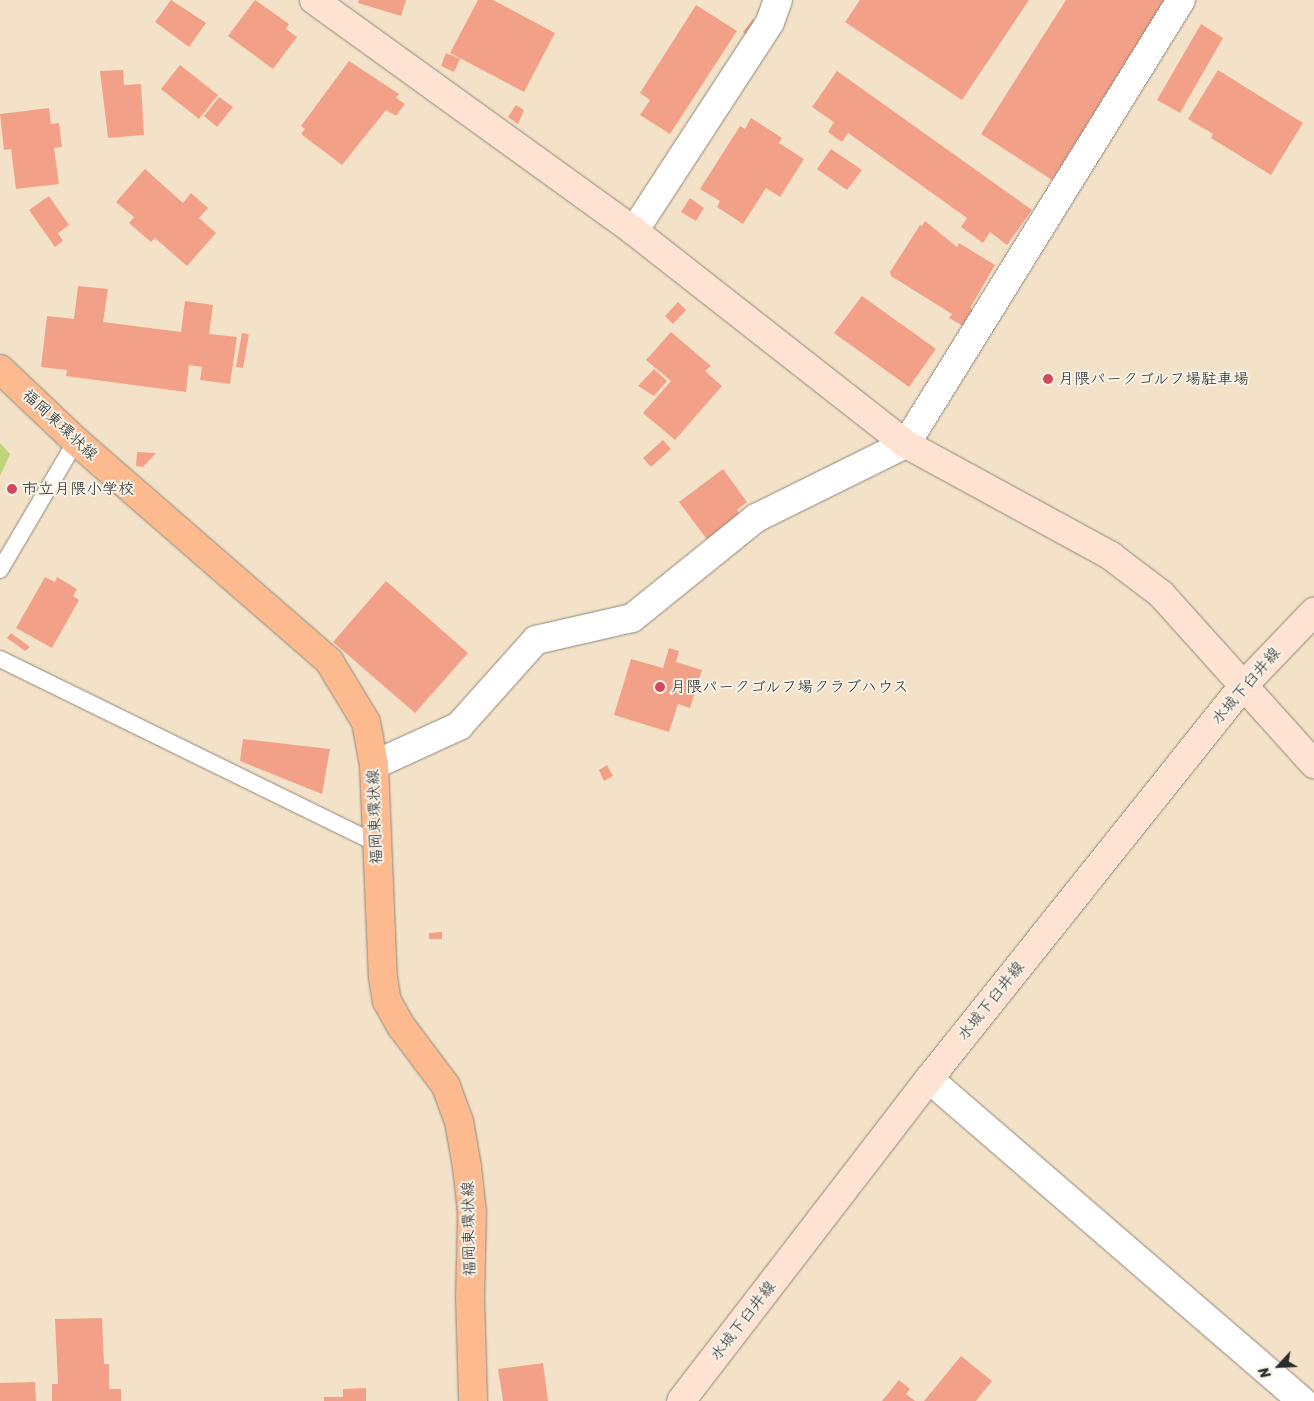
<!DOCTYPE html>
<meta charset="utf-8">
<style>
body{margin:0}
#map{position:relative;width:1314px;height:1401px;overflow:hidden;background:#f3e2c8;font-family:Sriracha,"Klee One",sans-serif}
div>[style]{position:absolute}
.green>*{inset:0;background:#c0d579}
.building>*{inset:0;background:#f2a188}
.roads{filter:drop-shadow(0 0 1px #8f867a) drop-shadow(0 0 1px #8f867a)}
.lane>*{height:16px;margin:-8px;padding:0 8px;transform-origin:8px;border-radius:8px;background:#fff}
.street>*{height:28px;margin:-14px;padding:0 14px;transform-origin:14px;border-radius:14px;background:#fff}
.secondary>*{height:28px;margin:-14px;padding:0 14px;transform-origin:14px;border-radius:14px;background:#fee3d2}
.primary>*{height:28px;margin:-14px;padding:0 14px;transform-origin:14px;border-radius:14px;background:#fcba8e}
.dots>*{width:14px;height:14px;translate:-50% -50%;box-sizing:border-box;border:2px solid #f7f3e8;border-radius:50%}
span{translate:-50% -50%;white-space:nowrap;text-align:center;line-height:1.15;-webkit-text-stroke:4px #f7f3e8;paint-order:stroke}
.poi-label{font-size:16px;color:#2b2b2b}
.left{translate:0 -50%;text-align:left}
.street-label{font-size:16px;color:#2b2b2b}
.north{position:absolute;left:1254px;top:1341px;width:50px;height:50px;-webkit-text-stroke:4px #f7f3e8;paint-order:stroke;rotate:245deg;font-size:14px;font-weight:700;line-height:20px;text-align:center;color:#2b2b2b}
.north::after{content:'';display:block;margin:auto;width:18px;height:22px;background:#2b2b2b;clip-path:polygon(50% 0,100% 100%,50% 72%,0 100%)}
</style>
<div id="map">
<div class="green">
<div style="clip-path:polygon(0 443px,10px 454px,0 476px)"></div>
</div>
<div class="building">
<div style="clip-path:polygon(171px 0,206px 23px,189px 47px,155px 22px)"></div>
<div style="clip-path:polygon(255px 0,289px 24px,286px 29px,297px 37px,273px 69px,228px 36px)"></div>
<div style="clip-path:polygon(359px 0,406px 0,401px 16px,358px 3px)"></div>
<div style="clip-path:polygon(478px 0,493px 0,555px 33px,524px 92px,450px 53px)"></div>
<div style="clip-path:polygon(860px 0,1029px 0,962px 100px,845px 22px)"></div>
<div style="clip-path:polygon(1066px 0,1167px 0,1052px 180px,981px 134px)"></div>
<div style="clip-path:polygon(696px 5px,737px 31px,670px 134px,640px 115px,650px 100px,640px 93px)"></div>
<div style="clip-path:polygon(753px 19px,759px 24px,749px 38px,743px 32px)"></div>
<div style="clip-path:polygon(1201px 24px,1223px 38px,1180px 113px,1157px 100px)"></div>
<div style="clip-path:polygon(446px 53px,460px 59px,454px 72px,441px 66px)"></div>
<div style="clip-path:polygon(349px 61px,399px 94px,396px 98px,405px 104px,396px 116px,386px 110px,342px 165px,301px 134px,305px 129px,301px 126px)"></div>
<div style="clip-path:polygon(180px 65px,218px 95px,199px 119px,161px 89px)"></div>
<div style="clip-path:polygon(123px 70px,124px 85px,141px 84px,144px 135px,108px 138px,100px 71px)"></div>
<div style="clip-path:polygon(1218px 70px,1303px 123px,1271px 175px,1211px 138px,1213px 134px,1188px 119px)"></div>
<div style="clip-path:polygon(837px 71px,1032px 210px,1007px 245px,990px 232px,983px 243px,961px 227px,967px 218px,848px 133px,842px 142px,828px 132px,834px 122px,812px 107px)"></div>
<div style="clip-path:polygon(219px 97px,233px 107px,217px 127px,204px 116px)"></div>
<div style="clip-path:polygon(516px 105px,524px 110px,518px 124px,508px 117px)"></div>
<div style="clip-path:polygon(49px 108px,51px 124px,59px 123px,62px 147px,54px 148px,59px 184px,16px 189px,11px 149px,4px 150px,0 114px)"></div>
<div style="clip-path:polygon(751px 118px,782px 138px,779px 143px,804px 159px,780px 197px,766px 188px,743px 224px,717px 207px,720px 201px,700px 189px,740px 126px,745px 129px)"></div>
<div style="clip-path:polygon(831px 149px,862px 170px,847px 190px,817px 169px)"></div>
<div style="clip-path:polygon(145px 169px,183px 203px,191px 193px,208px 208px,199px 218px,216px 233px,187px 266px,155px 238px,151px 242px,129px 223px,134px 217px,116px 202px)"></div>
<div style="clip-path:polygon(49px 196px,69px 225px,58px 233px,63px 241px,55px 247px,29px 210px)"></div>
<div style="clip-path:polygon(690px 198px,704px 208px,696px 221px,681px 212px)"></div>
<div style="clip-path:polygon(925px 221px,957px 247px,959px 243px,995px 265px,970px 308px,980px 315px,970px 330px,949px 318px,952px 314px,891px 276px,890px 272px,920px 225px,922px 226px)"></div>
<div style="clip-path:polygon(78px 286px,108px 289px,103px 322px,181px 332px,185px 301px,213px 305px,209px 334px,237px 337px,230px 384px,200px 380px,202px 367px,189px 365px,186px 392px,66px 376px,67px 370px,41px 367px,47px 316px,74px 319px)"></div>
<div style="clip-path:polygon(862px 296px,936px 349px,909px 387px,834px 333px)"></div>
<div style="clip-path:polygon(678px 302px,686px 310px,673px 324px,665px 316px)"></div>
<div style="clip-path:polygon(671px 332px,711px 366px,705px 371px,722px 386px,675px 440px,643px 413px,671px 381px,646px 360px)"></div>
<div style="clip-path:polygon(242px 333px,249px 334px,243px 368px,236px 367px)"></div>
<div style="clip-path:polygon(654px 369px,667px 381px,654px 396px,638px 386px)"></div>
<div style="clip-path:polygon(663px 440px,671px 449px,651px 467px,643px 458px)"></div>
<div style="clip-path:polygon(137px 452px,156px 453px,143px 467px,136px 466px)"></div>
<div style="clip-path:polygon(723px 469px,747px 502px,737px 510px,742px 517px,709px 542px,679px 502px)"></div>
<div style="clip-path:polygon(45px 577px,55px 582px,57px 577px,77px 589px,73px 596px,79px 600px,52px 648px,16px 628px)"></div>
<div style="clip-path:polygon(386px 581px,468px 653px,415px 713px,333px 642px)"></div>
<div style="clip-path:polygon(11px 633px,30px 647px,25px 651px,7px 638px)"></div>
<div style="clip-path:polygon(669px 648px,679px 651px,676px 662px,702px 670px,690px 708px,678px 704px,669px 732px,614px 715px,631px 659px,663px 668px)"></div>
<div style="clip-path:polygon(243px 739px,330px 749px,322px 794px,240px 761px)"></div>
<div style="clip-path:polygon(607px 765px,613px 776px,604px 781px,599px 770px)"></div>
<div style="clip-path:polygon(442px 932px,442px 939px,429px 939px,429px 933px)"></div>
<div style="clip-path:polygon(102px 1318px,104px 1364px,109px 1364px,109px 1389px,121px 1389px,121px 1401px,52px 1401px,52px 1384px,58px 1384px,55px 1319px)"></div>
<div style="clip-path:polygon(961px 1356px,992px 1381px,976px 1401px,924px 1401px)"></div>
<div style="clip-path:polygon(543px 1363px,548px 1401px,503px 1401px,498px 1369px)"></div>
<div style="clip-path:polygon(899px 1380px,910px 1389px,906px 1394px,915px 1401px,882px 1401px)"></div>
<div style="clip-path:polygon(35px 1382px,36px 1401px,0 1401px,0 1383px)"></div>
<div style="clip-path:polygon(366px 1388px,366px 1401px,324px 1401px,324px 1397px,343px 1397px,343px 1389px)"></div>
</div>
<div class="roads">
<div class="lane">
<div style="left:0;top:570px;width:150px;rotate:-59.5deg"></div>
<div style="left:0;top:659px;width:418px;rotate:26.1deg"></div>
</div>
<div class="street">
<div style="left:634px;top:231px;width:249px;rotate:-56.9deg"></div>
<div style="left:770px;top:22px;width:23px;rotate:-70deg"></div>
<div style="left:374px;top:765px;width:94px;rotate:-24.6deg"></div>
<div style="left:459px;top:726px;width:115px;rotate:-48.2deg"></div>
<div style="left:536px;top:640px;width:98px;rotate:-12.9deg"></div>
<div style="left:632px;top:618px;width:159px;rotate:-38.9deg"></div>
<div style="left:756px;top:518px;width:167px;rotate:-26.3deg"></div>
<div style="left:906px;top:444px;width:522px;rotate:-58.23deg"></div>
<div style="left:929px;top:1079px;width:493px;rotate:40.8deg"></div>
</div>
<div class="secondary">
<div style="left:314px;top:0;width:395px;rotate:35.8deg"></div>
<div style="left:634px;top:231px;width:345px;rotate:38.1deg"></div>
<div style="left:906px;top:444px;width:234px;rotate:28.6deg"></div>
<div style="left:1111px;top:556px;width:63px;rotate:37.2deg"></div>
<div style="left:1161px;top:594px;width:229px;rotate:48deg"></div>
<div style="left:681px;top:1401px;width:406px;rotate:-52.4deg"></div>
<div style="left:929px;top:1079px;width:503px;rotate:-51.38deg"></div>
<div style="left:1243px;top:686px;width:103px;rotate:-46.2deg"></div>
</div>
<div class="primary">
<div style="left:0;top:369px;width:105px;rotate:43.5deg"></div>
<div style="left:76px;top:441px;width:335px;rotate:41deg"></div>
<div style="left:329px;top:661px;width:71px;rotate:58.8deg"></div>
<div style="left:366px;top:722px;width:44px;rotate:79.5deg"></div>
<div style="left:374px;top:765px;width:212px;rotate:87.6deg"></div>
<div style="left:383px;top:977px;width:24px;rotate:81deg"></div>
<div style="left:387px;top:1001px;width:29px;rotate:61deg"></div>
<div style="left:401px;top:1026px;width:75px;rotate:53.1deg"></div>
<div style="left:446px;top:1086px;width:37px;rotate:70deg"></div>
<div style="left:459px;top:1121px;width:47px;rotate:80.1deg"></div>
<div style="left:467px;top:1167px;width:45px;rotate:83.7deg"></div>
<div style="left:472px;top:1212px;width:85px;rotate:91.3deg"></div>
<div style="left:470px;top:1297px;width:104px;rotate:88.3deg"></div>
</div>
</div>
<div class="dots">
<div style="left:1048px;top:379px;background:#d1495b"></div>
<div style="left:12px;top:489px;background:#d1495b"></div>
<div style="left:660px;top:687px;background:#d1495b"></div>
</div>
<div class="poi-label">
<span class="left" style="left:1058px;top:379px">月隈パークゴルフ場駐車場</span>
<span class="left" style="left:22px;top:489px">市立月隈小学校</span>
<span class="left" style="left:670px;top:687px">月隈パークゴルフ場クラブハウス</span>
</div>
<div class="street-label">
<span style="left:60px;top:425px;rotate:43deg">福岡東環状線</span>
<span style="left:1246px;top:686px;rotate:-49deg">水城下臼井線</span>
<span style="left:375px;top:817px;rotate:-92deg">福岡東環状線</span>
<span style="left:991px;top:1001px;rotate:-51deg">水城下臼井線</span>
<span style="left:469px;top:1229px;rotate:-91deg">福岡東環状線</span>
<span style="left:743px;top:1321px;rotate:-52deg">水城下臼井線</span>
</div>
<div class="north">N</div>
</div>
